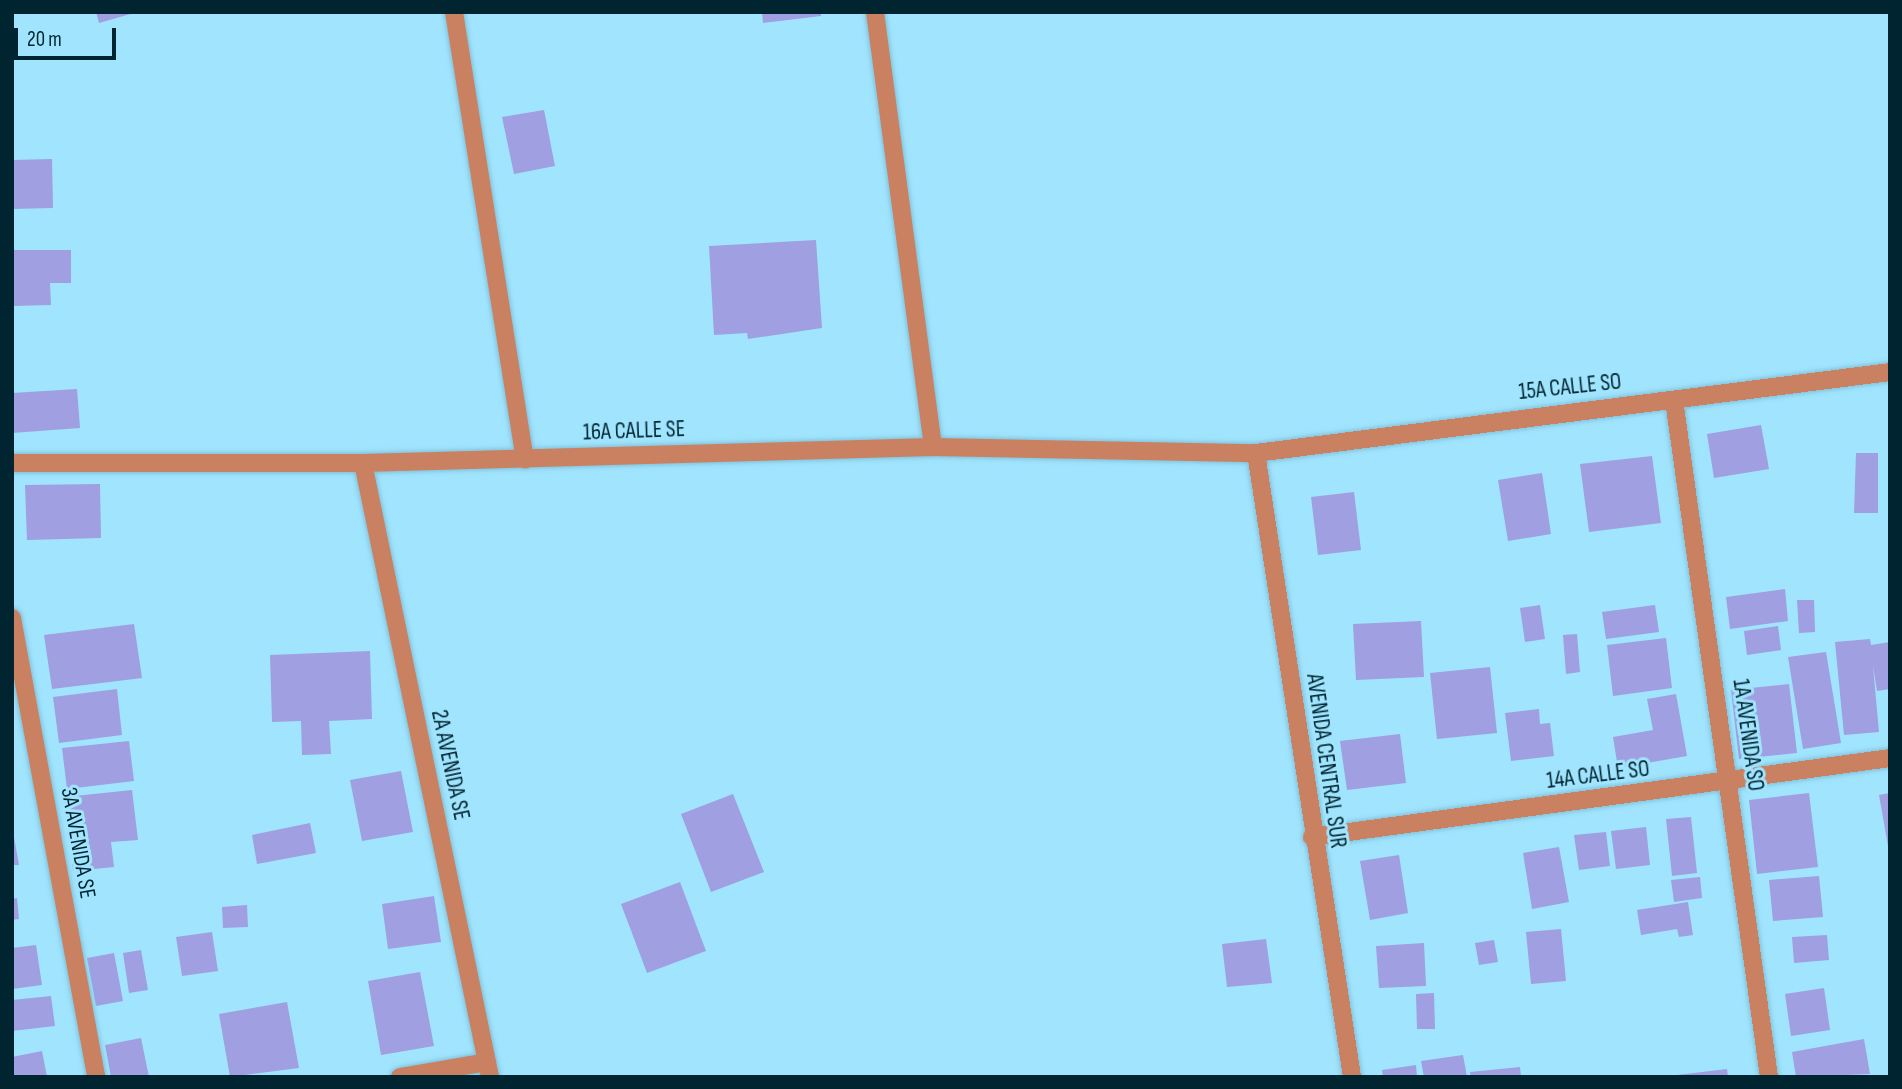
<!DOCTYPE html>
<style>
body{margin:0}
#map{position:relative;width:1902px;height:1089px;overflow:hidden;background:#a0e4fe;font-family:"Sofia Sans Condensed",sans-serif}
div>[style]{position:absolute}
.building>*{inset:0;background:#9f9fe2}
.roads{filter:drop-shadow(0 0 2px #83c1d9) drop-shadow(0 0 2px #83c1d9)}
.minor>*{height:18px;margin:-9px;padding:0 9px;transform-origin:9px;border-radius:9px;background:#ca8162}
.tertiary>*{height:18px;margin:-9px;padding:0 9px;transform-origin:9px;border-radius:9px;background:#ca8162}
span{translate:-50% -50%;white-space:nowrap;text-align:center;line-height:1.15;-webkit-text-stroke:6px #a0e4fe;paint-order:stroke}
.street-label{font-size:23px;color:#002430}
.frame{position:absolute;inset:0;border:14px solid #002430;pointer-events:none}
.scale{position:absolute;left:14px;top:28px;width:102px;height:32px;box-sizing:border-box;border:4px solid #002430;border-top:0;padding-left:9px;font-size:21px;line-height:24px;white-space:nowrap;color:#002430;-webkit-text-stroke:5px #a0e4fe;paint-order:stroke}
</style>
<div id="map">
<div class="building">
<div style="clip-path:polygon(96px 12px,134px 12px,134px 13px,99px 23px)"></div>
<div style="clip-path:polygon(762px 12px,821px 12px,821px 16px,763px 23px)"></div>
<div style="clip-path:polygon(544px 110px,555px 166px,514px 174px,502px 117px)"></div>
<div style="clip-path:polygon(52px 159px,53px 208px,12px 209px,12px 160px)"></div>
<div style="clip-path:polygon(816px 240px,822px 328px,748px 339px,747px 333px,714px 335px,709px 246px)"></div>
<div style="clip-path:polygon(12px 250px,71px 250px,71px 283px,50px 283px,51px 305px,12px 306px)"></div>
<div style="clip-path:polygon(77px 389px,80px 428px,12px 433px,12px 393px)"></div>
<div style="clip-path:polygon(1761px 425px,1769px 469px,1714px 478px,1707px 434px)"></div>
<div style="clip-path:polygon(1856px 453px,1878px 453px,1878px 513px,1854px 513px)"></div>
<div style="clip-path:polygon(1652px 456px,1661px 523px,1589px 532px,1580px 464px)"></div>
<div style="clip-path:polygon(1542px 473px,1551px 534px,1508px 541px,1498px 480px)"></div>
<div style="clip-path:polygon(100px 484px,101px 538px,27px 540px,25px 485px)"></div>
<div style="clip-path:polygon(1354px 492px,1361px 550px,1318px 555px,1311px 497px)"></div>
<div style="clip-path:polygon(1785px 589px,1788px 621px,1730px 629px,1726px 597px)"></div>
<div style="clip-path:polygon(1797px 600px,1814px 600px,1815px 632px,1799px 633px)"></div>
<div style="clip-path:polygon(1540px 605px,1545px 639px,1525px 642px,1520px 608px)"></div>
<div style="clip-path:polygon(1655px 605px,1659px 632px,1606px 639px,1602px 612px)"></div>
<div style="clip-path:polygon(1421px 621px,1424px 677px,1356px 680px,1353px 624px)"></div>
<div style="clip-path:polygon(134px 624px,142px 678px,52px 689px,44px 635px)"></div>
<div style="clip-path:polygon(1778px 626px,1781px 650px,1747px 655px,1744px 631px)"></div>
<div style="clip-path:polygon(1577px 634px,1580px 672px,1566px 674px,1563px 635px)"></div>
<div style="clip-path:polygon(1666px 638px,1672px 688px,1613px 696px,1607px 645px)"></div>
<div style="clip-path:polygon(1870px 639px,1871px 645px,1890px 642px,1890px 689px,1877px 691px,1873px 666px,1879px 732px,1844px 735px,1835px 642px)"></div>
<div style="clip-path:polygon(370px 651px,372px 719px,329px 721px,331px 754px,302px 755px,301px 721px,272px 722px,270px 655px)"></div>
<div style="clip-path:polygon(1826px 652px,1841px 743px,1803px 749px,1788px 657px)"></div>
<div style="clip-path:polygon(1490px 667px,1497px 733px,1437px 739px,1430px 673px)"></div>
<div style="clip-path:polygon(1789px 684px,1797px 753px,1739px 759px,1731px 690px)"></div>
<div style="clip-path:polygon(117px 689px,122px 735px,59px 743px,53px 697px)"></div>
<div style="clip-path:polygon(1676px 694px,1687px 756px,1618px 768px,1613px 737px,1653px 730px,1647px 699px)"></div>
<div style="clip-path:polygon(1539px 709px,1540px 724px,1550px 723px,1554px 756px,1511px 761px,1505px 713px)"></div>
<div style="clip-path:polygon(1400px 734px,1406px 783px,1347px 790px,1340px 741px)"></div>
<div style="clip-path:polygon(129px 741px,134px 781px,67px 789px,62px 748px)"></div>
<div style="clip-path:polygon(401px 771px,413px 832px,362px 841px,350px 780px)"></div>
<div style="clip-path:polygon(132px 790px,138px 840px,111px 842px,114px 867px,73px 871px,65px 797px)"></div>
<div style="clip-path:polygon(1809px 793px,1818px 867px,1757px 874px,1749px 800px)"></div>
<div style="clip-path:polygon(1890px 793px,1890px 846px,1888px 846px,1879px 795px)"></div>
<div style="clip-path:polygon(733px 794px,764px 872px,711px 892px,681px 814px)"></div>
<div style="clip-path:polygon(1691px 817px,1697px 873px,1672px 876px,1666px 819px)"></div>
<div style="clip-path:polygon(310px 823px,316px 853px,257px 864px,252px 835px)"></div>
<div style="clip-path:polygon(12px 826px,19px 865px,12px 865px)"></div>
<div style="clip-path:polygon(1646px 827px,1650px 865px,1616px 869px,1611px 831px)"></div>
<div style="clip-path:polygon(1606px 832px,1610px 866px,1579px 870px,1574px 835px)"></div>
<div style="clip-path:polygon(1559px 847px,1569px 902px,1532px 909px,1523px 853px)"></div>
<div style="clip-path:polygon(1399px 855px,1408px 913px,1370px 920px,1360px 861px)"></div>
<div style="clip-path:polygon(1819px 876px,1823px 917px,1773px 921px,1769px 880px)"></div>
<div style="clip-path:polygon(1700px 877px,1702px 898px,1674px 902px,1671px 880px)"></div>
<div style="clip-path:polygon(680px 882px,706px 951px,647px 973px,621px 904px)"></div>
<div style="clip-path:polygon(434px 896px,441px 942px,388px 949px,382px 904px)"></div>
<div style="clip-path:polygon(17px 898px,19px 919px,12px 920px,12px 899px)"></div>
<div style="clip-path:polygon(1688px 902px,1693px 935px,1679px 937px,1677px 929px,1641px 935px,1637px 910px)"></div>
<div style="clip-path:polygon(247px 905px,248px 927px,223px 928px,222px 907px)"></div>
<div style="clip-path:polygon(1561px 929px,1566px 981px,1531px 984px,1526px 932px)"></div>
<div style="clip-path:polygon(212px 932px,218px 971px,182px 976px,176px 937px)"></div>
<div style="clip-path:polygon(1827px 935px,1829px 960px,1794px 963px,1792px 937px)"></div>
<div style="clip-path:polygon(1266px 939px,1272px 983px,1227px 987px,1222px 944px)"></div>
<div style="clip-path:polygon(1494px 940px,1498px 962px,1479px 965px,1475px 943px)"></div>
<div style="clip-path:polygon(1424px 943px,1426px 986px,1379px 988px,1376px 946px)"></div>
<div style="clip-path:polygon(36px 945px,42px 985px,12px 989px,12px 948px)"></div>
<div style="clip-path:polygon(141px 950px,148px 990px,129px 993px,123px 953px)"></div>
<div style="clip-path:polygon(114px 953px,123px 1001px,96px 1006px,87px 958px)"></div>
<div style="clip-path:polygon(420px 972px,434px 1046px,381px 1055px,368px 981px)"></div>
<div style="clip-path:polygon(1824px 988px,1830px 1030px,1791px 1036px,1785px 994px)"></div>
<div style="clip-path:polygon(1434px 993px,1435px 1029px,1417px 1029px,1416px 994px)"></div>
<div style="clip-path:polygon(51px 996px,55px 1026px,12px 1031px,12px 1000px)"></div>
<div style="clip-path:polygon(287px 1002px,299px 1068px,230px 1077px,219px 1014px)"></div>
<div style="clip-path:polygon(141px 1038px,149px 1077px,111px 1077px,105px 1045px)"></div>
<div style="clip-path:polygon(1864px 1039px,1870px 1074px,1796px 1077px,1792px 1052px)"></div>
<div style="clip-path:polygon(42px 1051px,47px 1077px,12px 1077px,12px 1057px)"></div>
<div style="clip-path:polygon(1463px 1055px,1467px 1077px,1424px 1077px,1421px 1061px)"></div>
<div style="clip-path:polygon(1416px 1065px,1417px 1077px,1383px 1077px,1382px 1070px)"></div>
<div style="clip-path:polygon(1520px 1067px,1521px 1077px,1471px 1077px,1470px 1072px)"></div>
<div style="clip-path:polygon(1727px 1069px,1728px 1077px,1677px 1077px,1677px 1075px)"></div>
</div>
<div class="roads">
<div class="minor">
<div style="left:454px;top:12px;width:453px;rotate:81deg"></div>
<div style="left:875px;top:12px;width:439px;rotate:82.4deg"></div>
<div style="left:1674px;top:400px;width:684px;rotate:82.01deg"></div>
<div style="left:363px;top:463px;width:627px;rotate:78.31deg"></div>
<div style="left:1312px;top:837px;width:583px;rotate:-7.78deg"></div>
<div style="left:400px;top:1077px;width:88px;rotate:-9.8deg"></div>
</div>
<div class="tertiary">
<div style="left:1256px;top:453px;width:631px;rotate:81.25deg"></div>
<div style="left:12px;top:463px;width:351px"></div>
<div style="left:363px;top:463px;width:570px;rotate:-1.61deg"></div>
<div style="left:933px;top:447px;width:323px;rotate:1.1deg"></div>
<div style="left:1256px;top:453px;width:639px;rotate:-7.28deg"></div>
<div style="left:12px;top:618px;width:467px;rotate:79.6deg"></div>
</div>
</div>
<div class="street-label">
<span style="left:1570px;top:387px;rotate:-6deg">15A CALLE SO</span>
<span style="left:634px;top:431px;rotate:-2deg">16A CALLE SE</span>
<span style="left:1748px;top:735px;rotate:82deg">1A AVENIDA SO</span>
<span style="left:1326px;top:761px;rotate:82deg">AVENIDA CENTRAL SUR</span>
<span style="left:450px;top:765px;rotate:78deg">2A AVENIDA SE</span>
<span style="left:1598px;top:775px;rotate:-7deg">14A CALLE SO</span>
<span style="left:78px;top:843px;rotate:80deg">3A AVENIDA SE</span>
</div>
<div class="frame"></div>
<div class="scale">20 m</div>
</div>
